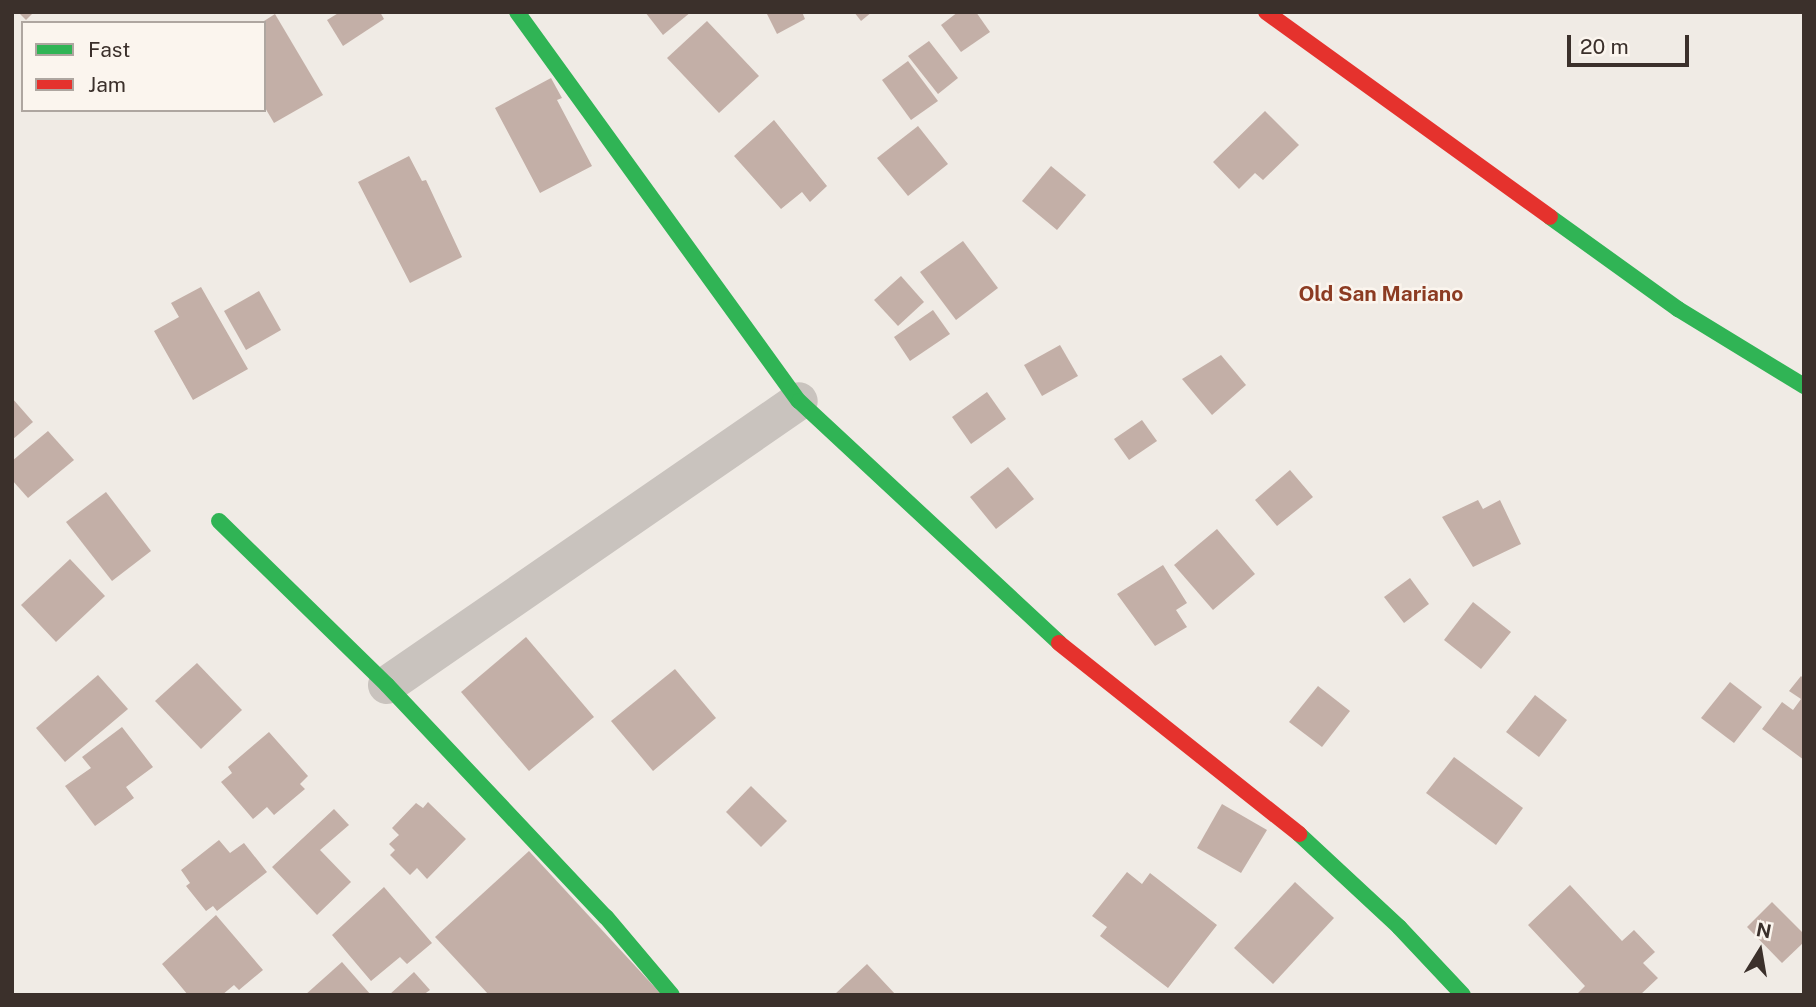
<!DOCTYPE html>
<style>
body{margin:0}
#map{position:relative;width:1816px;height:1007px;overflow:hidden;background:#f0ebe5;font-family:"Public Sans",sans-serif}
div>[style]{position:absolute}
.building>*{inset:0;background:#c3afa7}
.street>*{height:38px;margin:-19px;padding:0 19px;transform-origin:19px;border-radius:19px;background:#c9c3be}
.fast>*{height:16px;margin:-8px;padding:0 8px;transform-origin:8px;border-radius:8px;background:#30b455}
.jam>*{height:16px;margin:-8px;padding:0 8px;transform-origin:8px;border-radius:8px;background:#e5322d}
span{translate:-50% -50%;white-space:nowrap;text-align:center;line-height:1.15;-webkit-text-stroke:5px #fbf5ee;paint-order:stroke}
.quarter-label{font-size:21px;color:#8c3b22;font-weight:700}
.frame{position:absolute;inset:0;border:14px solid #3b302b;pointer-events:none}
.legend{position:absolute;left:21px;top:21px;width:245px;height:91px;box-sizing:border-box;background:#fbf5ee;border:2px solid #aea6a0;margin:0;padding:9px 12px;list-style:none;font-size:21px;color:#3b302b}
.legend li{display:flex;align-items:center;gap:14px;height:35px}
.legend b{width:35px;border:2px solid #aea6a0}
.north{position:absolute;left:1725px;top:916px;width:70px;height:70px;-webkit-text-stroke:5px #fbf5ee;paint-order:stroke;rotate:11deg;font-size:19px;font-weight:700;line-height:28px;text-align:center;color:#3b302b}
.north::after{content:'';display:block;margin:auto;width:24px;height:32px;background:#3b302b;clip-path:polygon(50% 0,100% 100%,50% 72%,0 100%)}
.scale{position:absolute;left:1567px;top:35px;width:122px;height:32px;box-sizing:border-box;border:4px solid #3b302b;border-top:0;padding-left:9px;font-size:21px;line-height:24px;white-space:nowrap;color:#3b302b;-webkit-text-stroke:5px #fbf5ee;paint-order:stroke}
</style>
<div id="map">
<div class="building">
<div style="clip-path:polygon(18px 12px,34px 12px,26px 20px)"></div>
<div style="clip-path:polygon(340px 12px,380px 12px,384px 19px,343px 46px,327px 20px)"></div>
<div style="clip-path:polygon(645px 12px,691px 12px,663px 35px)"></div>
<div style="clip-path:polygon(766px 12px,802px 12px,805px 19px,777px 34px)"></div>
<div style="clip-path:polygon(854px 12px,872px 12px,861px 21px)"></div>
<div style="clip-path:polygon(958px 12px,976px 12px,990px 32px,961px 52px,941px 25px)"></div>
<div style="clip-path:polygon(275px 14px,323px 95px,274px 123px,264px 106px,264px 21px)"></div>
<div style="clip-path:polygon(707px 21px,759px 76px,719px 113px,667px 58px)"></div>
<div style="clip-path:polygon(929px 41px,958px 78px,938px 94px,908px 56px)"></div>
<div style="clip-path:polygon(908px 61px,938px 101px,911px 120px,882px 80px)"></div>
<div style="clip-path:polygon(551px 78px,562px 98px,557px 100px,592px 166px,540px 193px,495px 108px)"></div>
<div style="clip-path:polygon(1265px 111px,1299px 145px,1263px 180px,1255px 173px,1239px 189px,1213px 162px)"></div>
<div style="clip-path:polygon(774px 120px,827px 186px,810px 202px,802px 192px,781px 209px,734px 156px)"></div>
<div style="clip-path:polygon(918px 126px,948px 164px,908px 196px,877px 158px)"></div>
<div style="clip-path:polygon(409px 156px,422px 181px,426px 180px,462px 257px,410px 283px,358px 182px)"></div>
<div style="clip-path:polygon(1051px 166px,1086px 195px,1057px 230px,1022px 201px)"></div>
<div style="clip-path:polygon(963px 241px,998px 288px,956px 320px,920px 272px)"></div>
<div style="clip-path:polygon(901px 276px,924px 302px,898px 326px,874px 300px)"></div>
<div style="clip-path:polygon(201px 287px,248px 369px,193px 400px,154px 331px,179px 317px,171px 303px)"></div>
<div style="clip-path:polygon(259px 291px,281px 330px,246px 350px,224px 311px)"></div>
<div style="clip-path:polygon(933px 310px,950px 334px,910px 361px,894px 337px)"></div>
<div style="clip-path:polygon(1060px 345px,1078px 376px,1042px 396px,1024px 365px)"></div>
<div style="clip-path:polygon(1221px 355px,1246px 385px,1212px 415px,1182px 379px)"></div>
<div style="clip-path:polygon(987px 392px,1006px 419px,971px 444px,952px 417px)"></div>
<div style="clip-path:polygon(12px 398px,33px 422px,12px 440px)"></div>
<div style="clip-path:polygon(1142px 420px,1157px 441px,1129px 460px,1114px 439px)"></div>
<div style="clip-path:polygon(48px 431px,74px 460px,28px 498px,12px 480px,12px 461px)"></div>
<div style="clip-path:polygon(1008px 467px,1034px 499px,996px 529px,970px 497px)"></div>
<div style="clip-path:polygon(1290px 470px,1313px 497px,1277px 526px,1255px 500px)"></div>
<div style="clip-path:polygon(106px 492px,151px 551px,112px 581px,66px 522px)"></div>
<div style="clip-path:polygon(1478px 500px,1483px 509px,1500px 500px,1521px 544px,1473px 567px,1442px 517px)"></div>
<div style="clip-path:polygon(1217px 529px,1255px 574px,1213px 610px,1174px 565px)"></div>
<div style="clip-path:polygon(70px 559px,105px 596px,56px 642px,21px 605px)"></div>
<div style="clip-path:polygon(1163px 565px,1187px 603px,1176px 610px,1187px 627px,1155px 646px,1117px 594px)"></div>
<div style="clip-path:polygon(1410px 578px,1429px 604px,1404px 623px,1384px 597px)"></div>
<div style="clip-path:polygon(1473px 602px,1511px 632px,1481px 669px,1444px 640px)"></div>
<div style="clip-path:polygon(526px 637px,594px 717px,529px 771px,461px 692px)"></div>
<div style="clip-path:polygon(197px 663px,242px 710px,201px 749px,155px 701px)"></div>
<div style="clip-path:polygon(675px 669px,716px 718px,653px 771px,611px 721px)"></div>
<div style="clip-path:polygon(98px 675px,128px 709px,65px 762px,36px 728px)"></div>
<div style="clip-path:polygon(1801px 676px,1804px 679px,1804px 760px,1762px 729px,1782px 702px,1793px 710px,1801px 699px,1789px 691px)"></div>
<div style="clip-path:polygon(1730px 682px,1762px 707px,1734px 743px,1701px 718px)"></div>
<div style="clip-path:polygon(1318px 686px,1350px 711px,1322px 747px,1289px 722px)"></div>
<div style="clip-path:polygon(1535px 695px,1567px 720px,1539px 757px,1506px 732px)"></div>
<div style="clip-path:polygon(122px 727px,153px 767px,126px 787px,134px 798px,95px 826px,65px 786px,91px 768px,82px 757px)"></div>
<div style="clip-path:polygon(269px 732px,308px 776px,300px 784px,305px 789px,274px 815px,267px 807px,253px 819px,221px 782px,232px 773px,228px 767px)"></div>
<div style="clip-path:polygon(1454px 757px,1523px 808px,1496px 845px,1426px 793px)"></div>
<div style="clip-path:polygon(751px 786px,787px 821px,761px 847px,726px 812px)"></div>
<div style="clip-path:polygon(428px 802px,466px 839px,427px 879px,417px 868px,410px 875px,390px 855px,395px 850px,389px 844px,399px 835px,392px 828px,416px 803px,423px 808px)"></div>
<div style="clip-path:polygon(1222px 804px,1267px 830px,1241px 873px,1197px 848px)"></div>
<div style="clip-path:polygon(334px 809px,349px 825px,320px 850px,351px 882px,317px 915px,272px 867px)"></div>
<div style="clip-path:polygon(219px 840px,230px 853px,244px 843px,267px 872px,217px 911px,213px 906px,206px 911px,186px 886px,190px 883px,181px 870px)"></div>
<div style="clip-path:polygon(529px 851px,662px 995px,489px 995px,435px 937px)"></div>
<div style="clip-path:polygon(1127px 872px,1142px 884px,1150px 873px,1217px 925px,1168px 988px,1100px 936px,1107px 927px,1092px 916px)"></div>
<div style="clip-path:polygon(1295px 882px,1334px 918px,1273px 984px,1234px 948px)"></div>
<div style="clip-path:polygon(1570px 885px,1622px 941px,1634px 930px,1655px 952px,1643px 963px,1658px 978px,1640px 995px,1576px 995px,1585px 986px,1528px 925px)"></div>
<div style="clip-path:polygon(384px 887px,432px 943px,407px 964px,400px 957px,371px 981px,332px 935px)"></div>
<div style="clip-path:polygon(1772px 902px,1804px 934px,1804px 942px,1782px 963px,1747px 927px)"></div>
<div style="clip-path:polygon(216px 915px,263px 970px,239px 990px,234px 985px,222px 995px,188px 995px,162px 964px)"></div>
<div style="clip-path:polygon(342px 962px,371px 995px,305px 995px)"></div>
<div style="clip-path:polygon(867px 964px,896px 995px,834px 995px)"></div>
<div style="clip-path:polygon(414px 972px,430px 990px,423px 995px,389px 995px)"></div>
</div>
<div class="street">
<div style="left:387px;top:685px;width:500px;rotate:-34.58deg"></div>
</div>
<div class="fast">
<div style="left:517px;top:12px;width:480px;rotate:54.1deg"></div>
<div style="left:799px;top:401px;width:355px;rotate:42.9deg"></div>
<div style="left:1550px;top:217px;width:158px;rotate:35.7deg"></div>
<div style="left:1678px;top:309px;width:148px;rotate:31.4deg"></div>
<div style="left:219px;top:521px;width:235px;rotate:44.3deg"></div>
<div style="left:387px;top:685px;width:319px;rotate:46.7deg"></div>
<div style="left:606px;top:917px;width:102px;rotate:49.8deg"></div>
<div style="left:1299px;top:834px;width:137px;rotate:42.9deg"></div>
<div style="left:1399px;top:927px;width:93px;rotate:46.7deg"></div>
</div>
<div class="jam">
<div style="left:1266px;top:12px;width:350px;rotate:35.8deg"></div>
<div style="left:1059px;top:643px;width:307px;rotate:38.5deg"></div>
</div>
<div class="quarter-label">
<span style="left:1381px;top:294px">Old San Mariano</span>
</div>
<div class="frame"></div>
<ul class="legend">
<li><b style="height:9px;background:#30b455"></b>Fast</li>
<li><b style="height:9px;background:#e5322d"></b>Jam</li>
</ul>
<div class="north">N</div>
<div class="scale">20 m</div>
</div>
